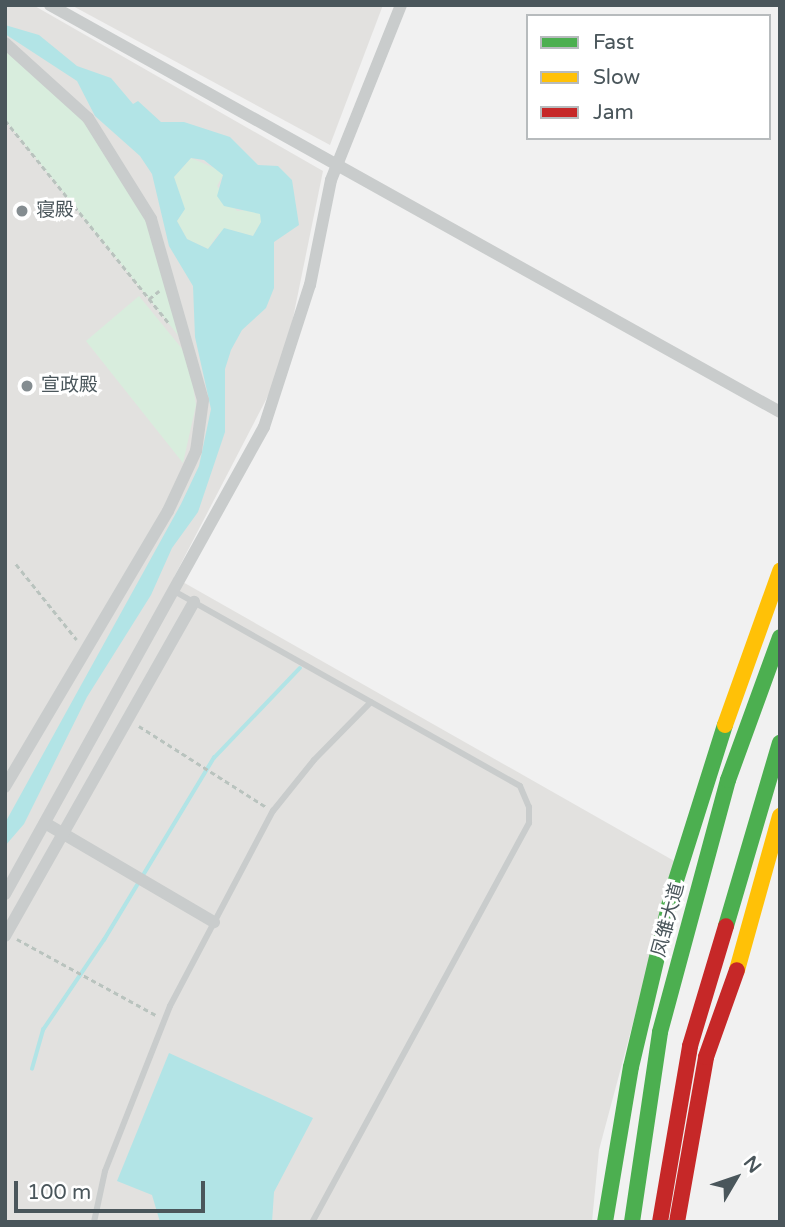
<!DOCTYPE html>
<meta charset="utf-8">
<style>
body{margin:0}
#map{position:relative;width:785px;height:1227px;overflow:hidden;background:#f1f1f1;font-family:"Varela Round","Noto Sans SC",sans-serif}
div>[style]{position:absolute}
.commercial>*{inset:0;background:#e2e1df}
.green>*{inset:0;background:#d8eddd}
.water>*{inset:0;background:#b2e4e6}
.stream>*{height:3.5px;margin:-1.75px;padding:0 1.75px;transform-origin:1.75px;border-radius:1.75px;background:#b2e4e6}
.path>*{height:2.5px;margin-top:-1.25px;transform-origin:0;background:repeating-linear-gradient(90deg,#b9c3be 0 5px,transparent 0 8.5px)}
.lane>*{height:6px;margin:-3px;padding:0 3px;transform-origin:3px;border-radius:3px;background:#c9cccc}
.street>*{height:12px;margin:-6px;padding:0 6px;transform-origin:6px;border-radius:6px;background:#c9cccc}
.fast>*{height:16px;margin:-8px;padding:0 8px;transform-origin:8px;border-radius:8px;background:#4caf50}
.slow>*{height:16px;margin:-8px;padding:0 8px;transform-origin:8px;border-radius:8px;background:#ffc107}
.jam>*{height:16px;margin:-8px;padding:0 8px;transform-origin:8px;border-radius:8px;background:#c62828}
.dots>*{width:19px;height:19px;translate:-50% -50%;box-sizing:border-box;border:4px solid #fff;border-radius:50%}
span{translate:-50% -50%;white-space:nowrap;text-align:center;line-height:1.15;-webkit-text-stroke:6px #fff;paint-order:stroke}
.poi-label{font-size:19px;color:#4a565b}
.left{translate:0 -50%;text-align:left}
.street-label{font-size:19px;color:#4a565b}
.frame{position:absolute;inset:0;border:7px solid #4a565b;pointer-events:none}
.legend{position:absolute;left:526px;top:14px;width:245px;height:126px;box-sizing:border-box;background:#fff;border:2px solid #b7bbbd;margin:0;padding:9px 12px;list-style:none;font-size:21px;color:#4a565b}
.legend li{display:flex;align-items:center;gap:14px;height:35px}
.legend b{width:35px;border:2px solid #b7bbbd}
.north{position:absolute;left:701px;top:1143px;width:70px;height:70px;-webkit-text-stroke:5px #fff;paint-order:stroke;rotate:51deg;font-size:19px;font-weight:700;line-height:28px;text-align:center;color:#4a565b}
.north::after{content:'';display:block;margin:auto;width:24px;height:32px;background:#4a565b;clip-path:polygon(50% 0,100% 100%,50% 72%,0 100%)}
.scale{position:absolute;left:14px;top:1181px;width:191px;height:32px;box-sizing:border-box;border:4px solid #4a565b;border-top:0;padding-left:9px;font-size:21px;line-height:24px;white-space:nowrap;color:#4a565b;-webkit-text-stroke:5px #fff;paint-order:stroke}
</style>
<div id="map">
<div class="commercial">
<div style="clip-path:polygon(5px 5px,33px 5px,323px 171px,283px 367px,174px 577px,676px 862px,599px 1150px,592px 1222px,5px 1222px)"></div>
<div style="clip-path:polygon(71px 5px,383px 5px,330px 145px)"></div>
</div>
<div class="green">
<div style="clip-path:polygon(5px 43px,88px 118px,151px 219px,190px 350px,5px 120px)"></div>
<div style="clip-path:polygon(191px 158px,219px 170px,223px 175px,217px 186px,237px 211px,254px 209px,261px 214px,261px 222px,253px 236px,231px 230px,218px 234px,208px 249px,187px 239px,177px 221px,184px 209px,174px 177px)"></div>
<div style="clip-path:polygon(139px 296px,188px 356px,196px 405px,183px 463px,86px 341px)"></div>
</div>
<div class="water">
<div style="clip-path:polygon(evenodd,5px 25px,39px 35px,77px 66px,111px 78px,133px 104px,138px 101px,161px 122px,184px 122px,230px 137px,258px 165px,278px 166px,292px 180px,299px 225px,274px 242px,274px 288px,266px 308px,242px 330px,231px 350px,225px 369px,225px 432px,198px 512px,172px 548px,151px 595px,87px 697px,24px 824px,5px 846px,5px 823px,181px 504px,199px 466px,211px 409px,195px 337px,193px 286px,169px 246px,152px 174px,140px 156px,95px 116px,77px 81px,5px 34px,5px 25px,191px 158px,204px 160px,223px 175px,217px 196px,224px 206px,260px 214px,261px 222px,253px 236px,224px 228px,208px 249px,187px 239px,177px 221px,185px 209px,174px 177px,191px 158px)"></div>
<div style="clip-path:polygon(169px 1053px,313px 1118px,274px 1192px,272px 1222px,160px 1222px,152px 1195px,117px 1181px)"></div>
</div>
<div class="stream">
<div style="left:32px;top:1069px;width:41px;rotate:-74.2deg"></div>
<div style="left:43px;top:1030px;width:109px;rotate:-55.9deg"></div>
<div style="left:104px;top:940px;width:213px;rotate:-58.9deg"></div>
<div style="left:214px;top:758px;width:124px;rotate:-46.3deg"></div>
</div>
<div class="path">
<div style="left:5px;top:120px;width:260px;rotate:51.1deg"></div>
<div style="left:149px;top:299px;width:13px;rotate:-39deg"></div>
<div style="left:16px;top:564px;width:97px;rotate:51.2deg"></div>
<div style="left:139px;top:726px;width:151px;rotate:32.5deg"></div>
<div style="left:17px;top:939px;width:158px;rotate:28.7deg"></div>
</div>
<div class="lane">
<div style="left:174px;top:591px;width:397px;rotate:29.4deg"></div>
<div style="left:520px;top:786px;width:23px;rotate:67deg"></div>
<div style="left:529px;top:807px;width:16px;rotate:90deg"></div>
<div style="left:529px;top:823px;width:454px;rotate:118.5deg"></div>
<div style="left:94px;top:1222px;width:52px;rotate:-77.8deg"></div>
<div style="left:105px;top:1171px;width:177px;rotate:-68.5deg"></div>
<div style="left:170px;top:1006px;width:221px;rotate:-62.2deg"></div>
<div style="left:273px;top:811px;width:65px;rotate:-51.2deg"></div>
<div style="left:314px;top:760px;width:81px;rotate:-45.5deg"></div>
</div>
<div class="street">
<div style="left:50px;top:5px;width:836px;rotate:29.14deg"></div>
<div style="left:5px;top:43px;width:112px;rotate:42.1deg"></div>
<div style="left:88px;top:118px;width:119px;rotate:58deg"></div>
<div style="left:151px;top:219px;width:188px;rotate:74deg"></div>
<div style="left:203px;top:400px;width:51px;rotate:97.8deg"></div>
<div style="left:196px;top:451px;width:66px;rotate:115deg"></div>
<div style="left:168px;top:511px;width:321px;rotate:120.6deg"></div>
<div style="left:45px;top:823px;width:196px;rotate:30.4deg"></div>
<div style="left:5px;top:894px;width:534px;rotate:-60.99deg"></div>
<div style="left:264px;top:427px;width:149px;rotate:-72.1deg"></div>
<div style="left:310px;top:285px;width:107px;rotate:-78.7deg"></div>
<div style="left:331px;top:180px;width:188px;rotate:-68.2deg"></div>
<div style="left:5px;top:936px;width:384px;rotate:-60.5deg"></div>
</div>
<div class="fast">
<div style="left:726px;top:926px;width:191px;rotate:-73.6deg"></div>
<div style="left:605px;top:1222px;width:157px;rotate:-80.5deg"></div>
<div style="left:631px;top:1067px;width:179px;rotate:-76.7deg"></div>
<div style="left:672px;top:893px;width:176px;rotate:-72.5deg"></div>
<div style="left:632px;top:1222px;width:192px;rotate:-81.6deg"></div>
<div style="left:660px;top:1032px;width:261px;rotate:-74.9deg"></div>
<div style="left:728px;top:780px;width:152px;rotate:-70deg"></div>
</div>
<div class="slow">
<div style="left:725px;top:725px;width:164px;rotate:-70.3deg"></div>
<div style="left:737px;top:970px;width:160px;rotate:-74.4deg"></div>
</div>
<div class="jam">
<div style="left:660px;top:1222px;width:179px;rotate:-80.3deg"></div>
<div style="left:690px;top:1046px;width:125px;rotate:-73.3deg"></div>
<div style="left:677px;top:1222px;width:168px;rotate:-80deg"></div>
<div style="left:706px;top:1057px;width:92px;rotate:-70.4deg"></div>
</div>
<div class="dots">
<div style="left:22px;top:211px;background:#848c90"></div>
<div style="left:27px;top:386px;background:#848c90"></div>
</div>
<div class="poi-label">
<span class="left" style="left:36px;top:211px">寝殿</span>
<span class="left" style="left:41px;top:386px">宣政殿</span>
</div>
<div class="street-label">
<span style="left:669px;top:920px;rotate:-75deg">凤雏大道</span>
</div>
<div class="frame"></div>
<ul class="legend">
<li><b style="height:9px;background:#4caf50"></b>Fast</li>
<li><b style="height:9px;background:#ffc107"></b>Slow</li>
<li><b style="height:9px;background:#c62828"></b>Jam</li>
</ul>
<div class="north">N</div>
<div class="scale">100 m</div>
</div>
